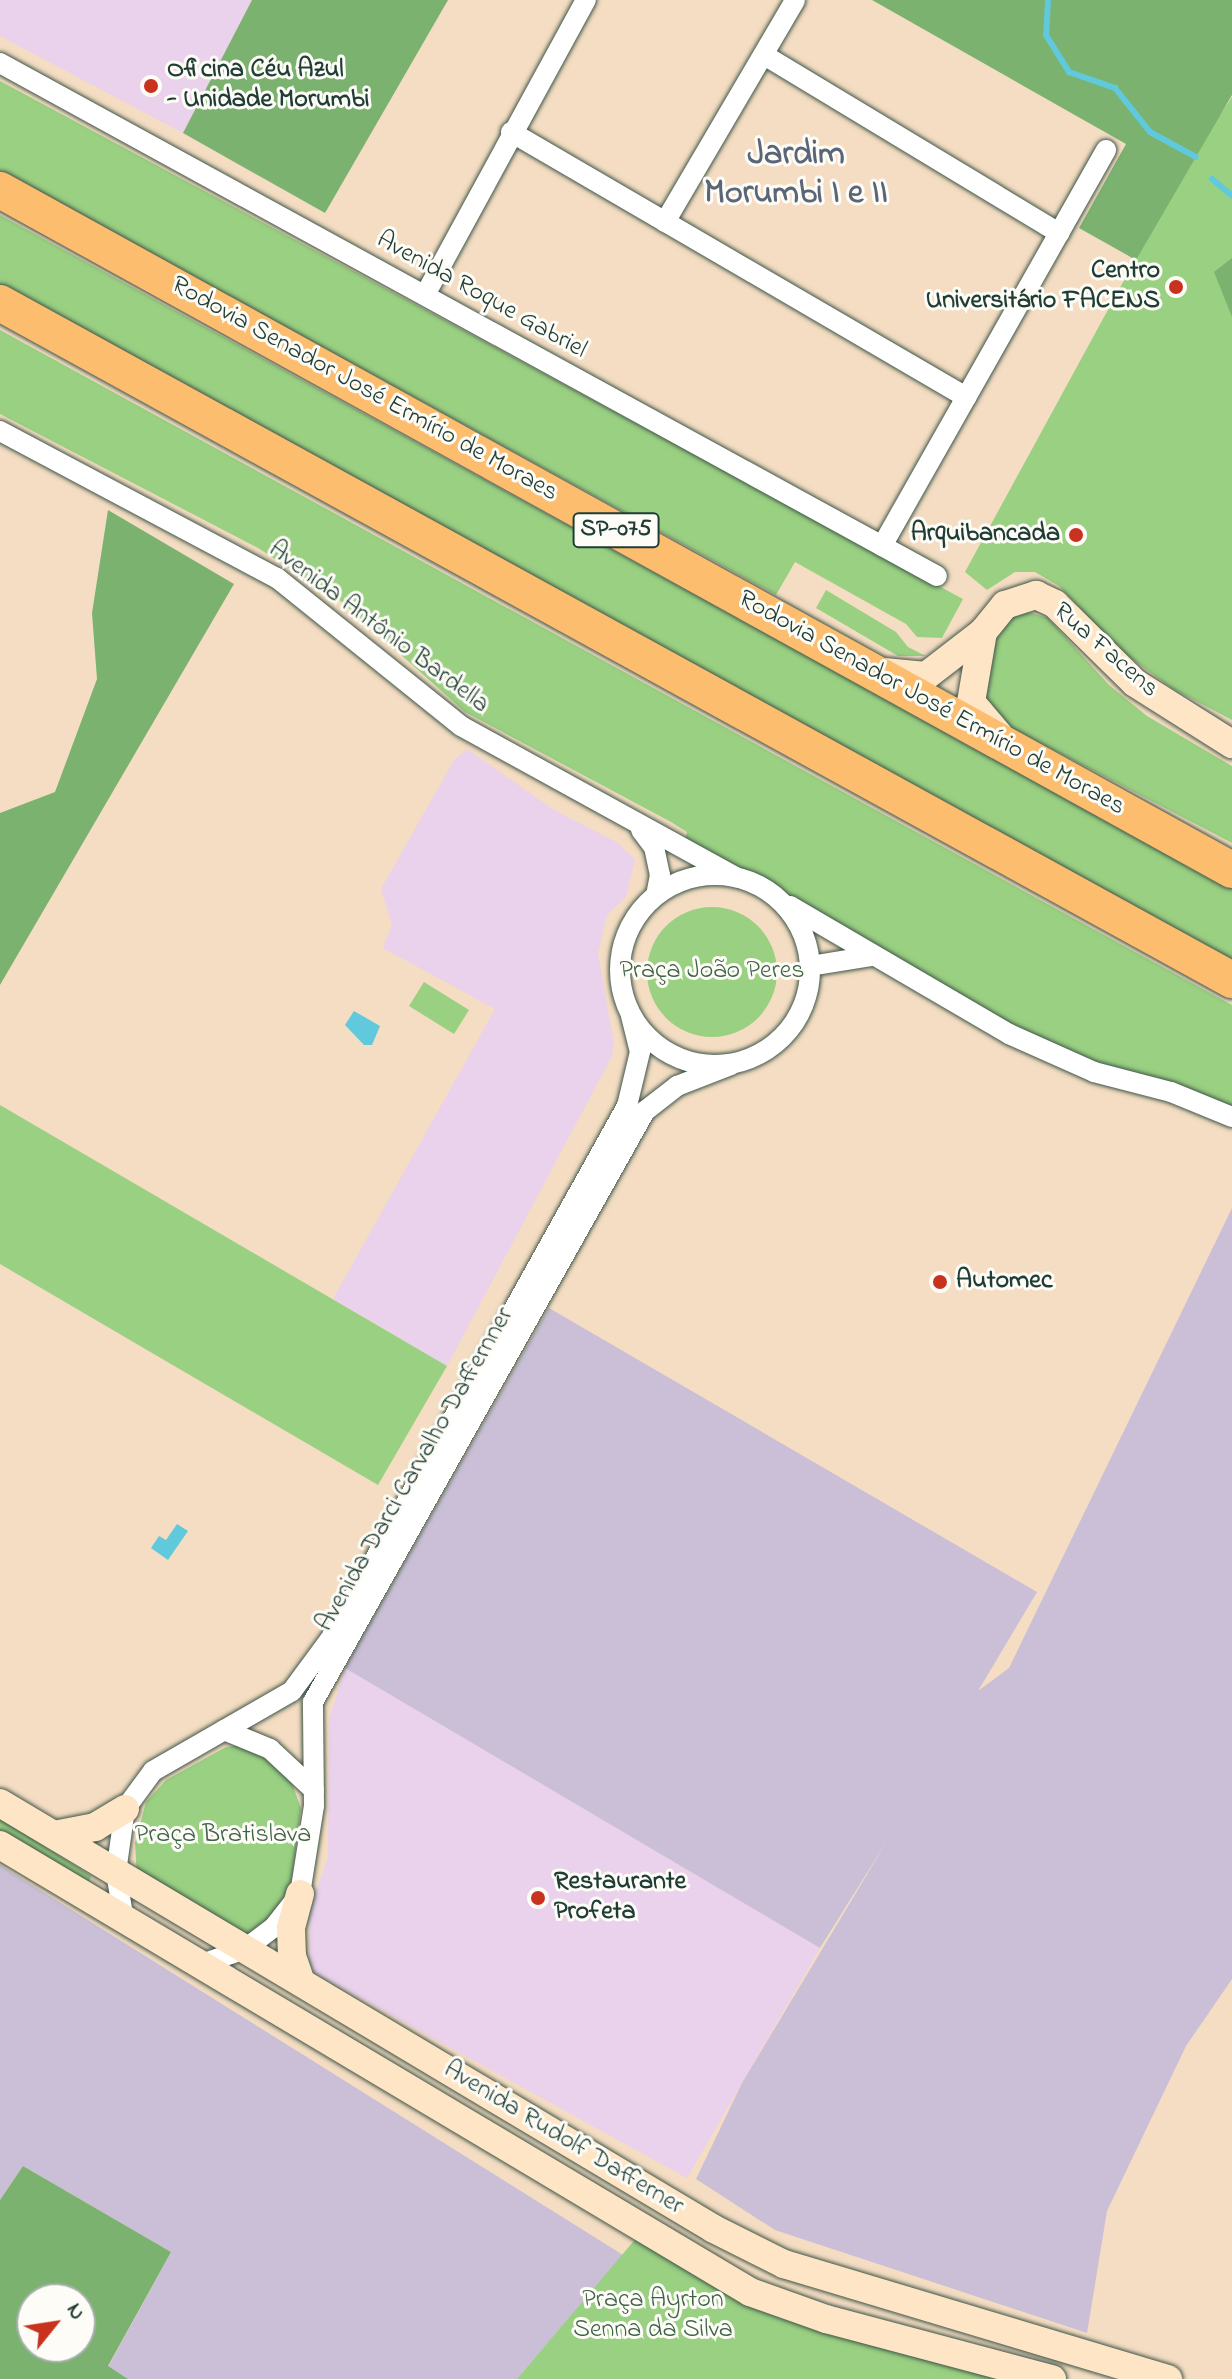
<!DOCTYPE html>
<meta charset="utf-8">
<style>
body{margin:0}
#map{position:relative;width:1232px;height:2379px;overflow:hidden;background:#f4ddc2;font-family:"Indie Flower",sans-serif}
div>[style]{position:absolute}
.built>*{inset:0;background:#ead1ec}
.industrial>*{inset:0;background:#cabfd6}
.green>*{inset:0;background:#9ad082}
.round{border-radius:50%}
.forest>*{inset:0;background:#7bb270}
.water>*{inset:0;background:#60c9db}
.stream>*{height:6px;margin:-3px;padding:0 3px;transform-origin:3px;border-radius:3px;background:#60c9db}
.roads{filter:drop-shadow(0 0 2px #3f5549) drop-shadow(0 0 2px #3f5549)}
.minor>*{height:20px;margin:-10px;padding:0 10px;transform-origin:10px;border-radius:10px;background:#fff}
.minor>.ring{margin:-10px;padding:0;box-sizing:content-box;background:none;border:20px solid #fff;border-radius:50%}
.secondary>*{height:28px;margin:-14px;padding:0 14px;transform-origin:14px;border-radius:14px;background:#fee5c5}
.motorway>*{height:36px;margin:-18px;padding:0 18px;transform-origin:18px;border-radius:18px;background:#fcbd6f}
.dots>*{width:22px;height:22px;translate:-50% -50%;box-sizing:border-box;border:4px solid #fdfcf7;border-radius:50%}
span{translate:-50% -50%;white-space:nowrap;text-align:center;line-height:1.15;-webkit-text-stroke:6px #fdfcf7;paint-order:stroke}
.shield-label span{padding:2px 6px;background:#fdfcf7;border:2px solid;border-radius:6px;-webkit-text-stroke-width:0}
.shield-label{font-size:24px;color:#1f3d34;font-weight:700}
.poi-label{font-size:26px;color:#1f3d34;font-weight:700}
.left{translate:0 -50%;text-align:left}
.right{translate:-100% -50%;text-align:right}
.street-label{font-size:26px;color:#1f3d34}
.park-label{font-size:26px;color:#3e6248}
.district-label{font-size:34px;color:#5a6577;font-weight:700}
.north{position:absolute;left:16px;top:2283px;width:80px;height:80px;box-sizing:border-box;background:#fdfcf7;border:2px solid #a4b0a9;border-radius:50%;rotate:60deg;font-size:22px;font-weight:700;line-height:32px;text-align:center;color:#1f3d34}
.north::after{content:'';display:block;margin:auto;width:28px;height:36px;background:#c8321e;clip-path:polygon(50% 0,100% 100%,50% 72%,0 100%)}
</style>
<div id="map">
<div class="built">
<div style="clip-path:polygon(0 0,252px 0,183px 133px,0 36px)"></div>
<div style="clip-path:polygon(467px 749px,554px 810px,618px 843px,635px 860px,626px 897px,607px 915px,598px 953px,614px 1044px,611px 1058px,447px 1366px,333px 1299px,495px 1009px,383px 948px,392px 925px,381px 889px,454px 760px)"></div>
<div style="clip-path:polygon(345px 1668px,820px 1948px,687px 2178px,309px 1970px,309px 1909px,328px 1858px,329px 1720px)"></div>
</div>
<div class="industrial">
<div style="clip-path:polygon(1232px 1208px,1232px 1979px,1186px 2046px,1107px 2211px,1087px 2333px,775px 2230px,696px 2179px,742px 2083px,887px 1841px,820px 1948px,345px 1668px,549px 1308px,1037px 1592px,978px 1691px,1009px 1668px)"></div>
<div style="clip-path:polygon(0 1865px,623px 2255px,517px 2379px,128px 2379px,108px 2367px,171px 2252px,23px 2166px,0 2200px)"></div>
</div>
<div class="green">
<div style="clip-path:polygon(0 81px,963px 599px,942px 638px,917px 637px,906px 624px,795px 562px,776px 595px,0 171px)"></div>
<div style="clip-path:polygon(1232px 97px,1232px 720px,1173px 689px,1121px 651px,1059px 586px,1035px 572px,1015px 572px,987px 590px,965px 572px,1134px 262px,1117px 239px,1191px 158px)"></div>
<div style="clip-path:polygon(0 215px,1232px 888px,1232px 960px,0 285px)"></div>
<div style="clip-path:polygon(0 330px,1232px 1005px,1232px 1108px,1097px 1066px,1007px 1027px,684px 842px,687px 832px,671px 822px,465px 712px,342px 602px,258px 548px,0 414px)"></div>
<div style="clip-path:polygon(826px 590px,896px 632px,908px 647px,926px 656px,898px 656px,816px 608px)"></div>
<div style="clip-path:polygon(1028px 612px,1048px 618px,1109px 685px,1147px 716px,1232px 766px,1232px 843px,1002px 723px,984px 698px,985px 657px,1007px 619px)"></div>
<div class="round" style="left:647px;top:907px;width:130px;height:130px"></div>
<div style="clip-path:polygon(424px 982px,469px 1010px,454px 1034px,409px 1006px)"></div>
<div style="clip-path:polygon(0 1105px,447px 1366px,378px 1485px,0 1264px)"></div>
<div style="clip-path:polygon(242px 1745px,261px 1752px,290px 1778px,301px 1808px,292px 1879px,278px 1909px,246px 1940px,137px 1876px,135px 1843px,146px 1802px,166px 1780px,226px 1747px)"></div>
<div style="clip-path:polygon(0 1818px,91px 1876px,88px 1885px,0 1834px)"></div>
<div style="clip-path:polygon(638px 2236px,1005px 2379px,517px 2379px)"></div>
</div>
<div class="forest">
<div style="clip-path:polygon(252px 0,448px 0,325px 213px,183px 133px)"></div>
<div style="clip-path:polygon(872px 0,1232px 0,1232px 95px,1136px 260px,1079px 228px,1126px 144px)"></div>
<div style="clip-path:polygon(1232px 258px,1232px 317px,1214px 272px)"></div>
<div style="clip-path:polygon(108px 510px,234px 584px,0 985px,0 813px,55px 792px,97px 679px,92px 613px)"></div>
<div style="clip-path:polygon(evenodd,23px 2166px,171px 2252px,108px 2366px,128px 2379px,0 2379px,0 2200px,23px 2166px,32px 2299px,80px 2299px,80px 2347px,32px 2347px,32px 2299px)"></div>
</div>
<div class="water">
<div style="clip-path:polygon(354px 1011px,380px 1026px,372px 1045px,364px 1045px,345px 1025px)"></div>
<div style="clip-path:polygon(177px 1524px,188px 1531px,168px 1560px,151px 1548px,159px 1536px,166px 1540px)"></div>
</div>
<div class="stream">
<div style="left:1048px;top:0;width:35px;rotate:93deg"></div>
<div style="left:1046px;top:35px;width:44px;rotate:58.1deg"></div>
<div style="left:1069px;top:72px;width:49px;rotate:19.2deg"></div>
<div style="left:1115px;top:88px;width:56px;rotate:51.5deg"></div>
<div style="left:1150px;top:132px;width:52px;rotate:28.5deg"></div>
<div style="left:1212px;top:179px;width:26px;rotate:40deg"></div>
</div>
<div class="roads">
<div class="minor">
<div style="left:764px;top:55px;width:345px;rotate:31.1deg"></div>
<div style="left:0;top:63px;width:1068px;rotate:28.7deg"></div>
<div style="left:511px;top:132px;width:527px;rotate:30.22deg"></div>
<div style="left:665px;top:222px;width:257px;rotate:-59.6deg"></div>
<div style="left:425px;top:295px;width:336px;rotate:-61.4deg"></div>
<div style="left:0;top:431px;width:314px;rotate:28deg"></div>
<div style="left:277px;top:578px;width:236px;rotate:38.8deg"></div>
<div style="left:461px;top:726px;width:314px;rotate:28.8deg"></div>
<div style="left:882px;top:546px;width:455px;rotate:-60.5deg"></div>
<div style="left:641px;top:830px;width:21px;rotate:53deg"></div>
<div style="left:654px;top:847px;width:29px;rotate:78deg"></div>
<div style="left:660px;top:875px;width:20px;rotate:101deg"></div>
<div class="ring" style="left:620px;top:875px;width:170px;height:170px"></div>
<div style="left:790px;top:906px;width:254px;rotate:30.3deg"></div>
<div style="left:1009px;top:1034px;width:93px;rotate:24.1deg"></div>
<div style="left:1094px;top:1072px;width:80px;rotate:14.6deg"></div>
<div style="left:1171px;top:1092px;width:66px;rotate:22.3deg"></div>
<div style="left:810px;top:966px;width:63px;rotate:-9.2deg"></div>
<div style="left:224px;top:1730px;width:50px;rotate:22.4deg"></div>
<div style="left:270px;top:1749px;width:60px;rotate:43deg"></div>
<div style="left:124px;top:1921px;width:50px;rotate:-99.3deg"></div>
<div style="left:116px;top:1872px;width:64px;rotate:-81.9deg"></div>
<div style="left:125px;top:1809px;width:47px;rotate:-53.6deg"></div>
<div style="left:153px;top:1771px;width:160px;rotate:-29.9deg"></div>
<div style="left:292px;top:1691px;width:66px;rotate:-53.7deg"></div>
<div style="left:331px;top:1638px;width:609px;rotate:-60.91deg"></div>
<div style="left:627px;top:1106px;width:56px;rotate:-76.5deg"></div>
<div style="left:640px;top:1052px;width:37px;rotate:-104deg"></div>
<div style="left:202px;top:1964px;width:46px;rotate:-19.2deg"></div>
<div style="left:245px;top:1949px;width:36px;rotate:-37deg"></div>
<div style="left:274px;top:1927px;width:42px;rotate:-51.8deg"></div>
<div style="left:300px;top:1894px;width:89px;rotate:-81deg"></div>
<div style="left:314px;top:1806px;width:104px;rotate:-90.6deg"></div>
<div style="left:313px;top:1702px;width:678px;rotate:-60.67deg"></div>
<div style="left:645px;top:1111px;width:41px;rotate:-38deg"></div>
<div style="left:677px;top:1086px;width:58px;rotate:-21.3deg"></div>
</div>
<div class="secondary">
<div style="left:983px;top:632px;width:71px;rotate:99.7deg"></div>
<div style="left:971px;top:702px;width:43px;rotate:49.7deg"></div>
<div style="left:884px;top:672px;width:42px;rotate:5.4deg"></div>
<div style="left:926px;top:676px;width:72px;rotate:-37.7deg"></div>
<div style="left:983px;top:632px;width:35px;rotate:-51deg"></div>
<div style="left:1005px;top:605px;width:33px;rotate:-18deg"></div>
<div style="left:1036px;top:595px;width:21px;rotate:25deg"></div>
<div style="left:1055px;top:604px;width:112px;rotate:44.6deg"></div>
<div style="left:1135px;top:683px;width:115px;rotate:32.2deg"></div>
<div style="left:0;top:1803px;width:831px;rotate:30.82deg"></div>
<div style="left:714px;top:2229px;width:78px;rotate:26.6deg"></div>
<div style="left:784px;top:2264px;width:401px;rotate:16.7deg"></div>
<div style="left:54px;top:1835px;width:42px;rotate:-11deg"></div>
<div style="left:95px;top:1827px;width:35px;rotate:-31deg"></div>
<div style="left:0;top:1845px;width:873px;rotate:30.79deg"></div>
<div style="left:750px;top:2292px;width:81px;rotate:19.6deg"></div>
<div style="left:826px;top:2319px;width:234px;rotate:14.9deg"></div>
<div style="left:300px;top:1894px;width:35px;rotate:105deg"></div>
<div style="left:291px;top:1928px;width:28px;rotate:88deg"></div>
<div style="left:292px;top:1956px;width:28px;rotate:71deg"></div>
</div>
<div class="motorway">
<div style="left:0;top:190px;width:1407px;rotate:28.9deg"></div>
<div style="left:0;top:303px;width:1406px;rotate:28.79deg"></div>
</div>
</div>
<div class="dots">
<div style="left:151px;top:86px;background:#c8321e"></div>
<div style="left:1176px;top:287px;background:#c8321e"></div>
<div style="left:1076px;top:535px;background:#c8321e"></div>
<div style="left:940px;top:1282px;background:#c8321e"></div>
<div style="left:538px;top:1898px;background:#c8321e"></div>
</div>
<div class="shield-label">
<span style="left:616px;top:530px">SP-075</span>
</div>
<div class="poi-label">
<span class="left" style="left:167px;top:86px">Oficina Céu Azul<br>- Unidade Morumbi</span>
<span class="right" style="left:1160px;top:287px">Centro<br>Universitário FACENS</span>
<span class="right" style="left:1060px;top:535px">Arquibancada</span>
<span class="left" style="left:956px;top:1282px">Automec</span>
<span class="left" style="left:554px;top:1898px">Restaurante<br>Profeta</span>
</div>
<div class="street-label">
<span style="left:481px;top:296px;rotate:29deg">Avenida Roque Gabriel</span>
<span style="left:364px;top:390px;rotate:29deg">Rodovia Senador José Ermírio de Moraes</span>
<span style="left:378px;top:628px;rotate:37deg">Avenida Antônio Bardella</span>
<span style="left:1105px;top:651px;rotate:41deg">Rua Facens</span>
<span style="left:931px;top:704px;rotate:29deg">Rodovia Senador José Ermírio de Moraes</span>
<span style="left:416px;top:1470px;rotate:-60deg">Avenida Darci Carvalho Daffernner</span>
<span style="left:563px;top:2139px;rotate:31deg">Avenida Rudolf Dafferner</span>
</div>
<div class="park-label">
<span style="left:712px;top:972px">Praça João Peres</span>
<span style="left:223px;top:1836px">Praça Bratislava</span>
<span style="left:653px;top:2316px">Praça Ayrton<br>Senna da Silva</span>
</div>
<div class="district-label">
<span style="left:796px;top:175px">Jardim<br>Morumbi I e II</span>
</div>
<div class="north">N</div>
</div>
